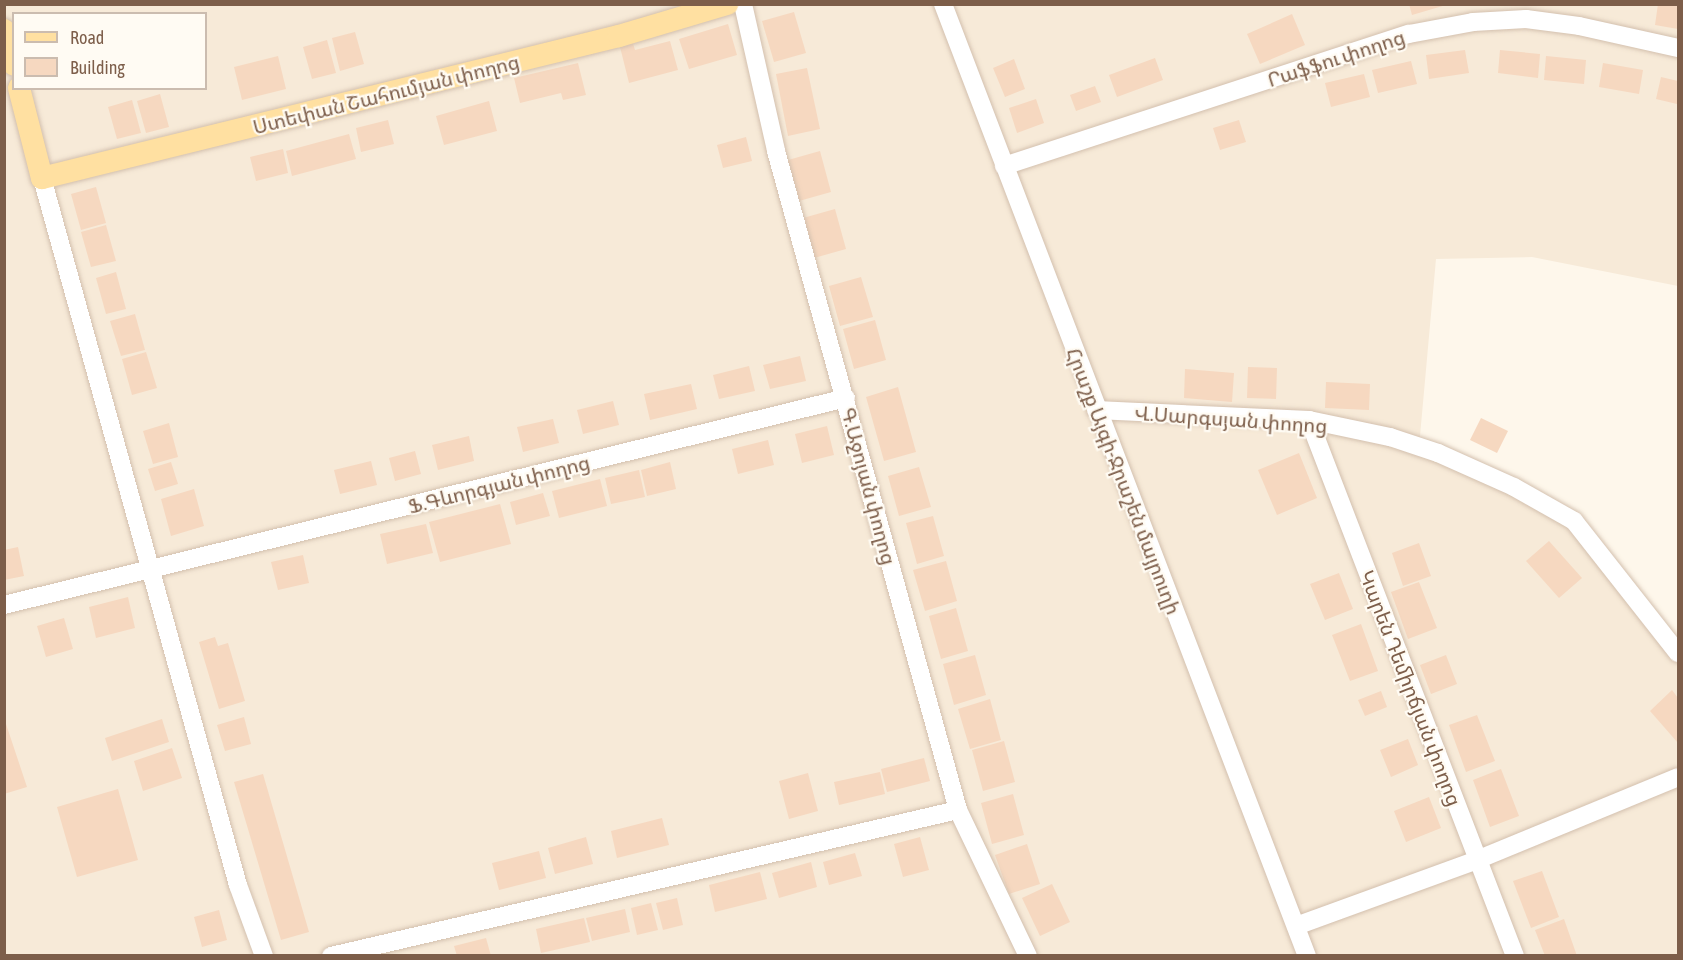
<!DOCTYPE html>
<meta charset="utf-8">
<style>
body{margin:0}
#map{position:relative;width:1683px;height:960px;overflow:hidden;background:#fef7eb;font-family:"Asap Condensed","Noto Sans Armenian",sans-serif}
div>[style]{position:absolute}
.residential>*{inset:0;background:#f7ead8}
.building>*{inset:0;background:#f6d8c0}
.roads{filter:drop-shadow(0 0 2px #d3c0ae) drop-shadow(0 0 2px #d3c0ae)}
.minor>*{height:18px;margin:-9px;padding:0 9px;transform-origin:9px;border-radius:9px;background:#fff}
.major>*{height:22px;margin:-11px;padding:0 11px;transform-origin:11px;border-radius:11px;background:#ffe0a1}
span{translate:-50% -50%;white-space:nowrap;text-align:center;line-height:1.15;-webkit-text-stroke:4.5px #fffbf3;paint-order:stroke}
.street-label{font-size:20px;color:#7d5e4a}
.frame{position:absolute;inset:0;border:6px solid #7d5e4a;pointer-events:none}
.legend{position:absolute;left:12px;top:12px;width:195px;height:78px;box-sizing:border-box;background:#fffbf3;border:2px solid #cbbcaf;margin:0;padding:8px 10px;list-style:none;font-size:18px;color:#7d5e4a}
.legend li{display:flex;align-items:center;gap:12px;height:30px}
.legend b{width:30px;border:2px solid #cbbcaf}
</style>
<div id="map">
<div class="residential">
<div style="clip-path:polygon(evenodd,5px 5px,1678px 5px,1678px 286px,1532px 257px,1436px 259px,1419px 447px,1559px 516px,1678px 663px,1678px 955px,5px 956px,5px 5px,14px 14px,206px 14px,206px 88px,14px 88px,14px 14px)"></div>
</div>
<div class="building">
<div style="clip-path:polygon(1409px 4px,1446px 4px,1446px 5px,1412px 15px)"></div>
<div style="clip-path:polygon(1658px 4px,1678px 5px,1678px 29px,1655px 25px)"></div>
<div style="clip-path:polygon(794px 12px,806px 53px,774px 62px,762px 21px)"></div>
<div style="clip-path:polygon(1292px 14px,1305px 45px,1260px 64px,1247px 34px)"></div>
<div style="clip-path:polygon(728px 24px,737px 55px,689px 69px,679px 39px)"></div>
<div style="clip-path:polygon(355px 32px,364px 64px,340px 71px,332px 38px)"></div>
<div style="clip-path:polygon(327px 40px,336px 73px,312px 79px,303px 47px)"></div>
<div style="clip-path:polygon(632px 40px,635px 50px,670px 41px,678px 70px,629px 83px,619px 43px)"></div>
<div style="clip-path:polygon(1465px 50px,1469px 73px,1429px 79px,1426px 55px)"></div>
<div style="clip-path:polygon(1500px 50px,1540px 54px,1538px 78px,1498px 73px)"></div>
<div style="clip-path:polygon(278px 56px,286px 89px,242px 100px,234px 67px)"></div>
<div style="clip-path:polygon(1546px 56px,1586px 60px,1584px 84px,1544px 80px)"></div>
<div style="clip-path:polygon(1155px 58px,1163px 80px,1117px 97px,1109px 75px)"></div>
<div style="clip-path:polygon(1014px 59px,1025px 89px,1005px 97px,993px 68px)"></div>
<div style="clip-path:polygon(1411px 61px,1417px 84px,1378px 93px,1372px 70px)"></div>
<div style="clip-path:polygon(578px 63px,586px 95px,563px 100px,561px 93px,520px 103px,514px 78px)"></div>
<div style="clip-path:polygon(1603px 63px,1643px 70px,1639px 94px,1599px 87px)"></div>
<div style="clip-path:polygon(807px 68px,820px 129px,788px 136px,776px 74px)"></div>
<div style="clip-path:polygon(1364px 74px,1370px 97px,1331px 107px,1325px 83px)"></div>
<div style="clip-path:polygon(1661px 77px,1678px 81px,1677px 104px,1656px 99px)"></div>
<div style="clip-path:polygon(1095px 86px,1101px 102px,1076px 111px,1070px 95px)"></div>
<div style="clip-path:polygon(160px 94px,169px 127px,146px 133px,137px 101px)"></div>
<div style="clip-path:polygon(1036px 99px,1044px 123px,1017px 133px,1009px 108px)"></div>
<div style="clip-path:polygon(132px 100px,141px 133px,117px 139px,108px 107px)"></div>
<div style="clip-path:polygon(489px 101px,497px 131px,444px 145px,436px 116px)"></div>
<div style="clip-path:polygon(388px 120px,394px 144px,361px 152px,356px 128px)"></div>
<div style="clip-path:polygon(1239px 120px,1246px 142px,1220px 150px,1213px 128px)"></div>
<div style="clip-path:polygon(349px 134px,356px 159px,292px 176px,286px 151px)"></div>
<div style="clip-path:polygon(746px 137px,752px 161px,723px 168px,717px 145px)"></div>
<div style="clip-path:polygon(283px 149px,288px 173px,256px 181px,250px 157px)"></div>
<div style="clip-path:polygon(820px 151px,831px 192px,799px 201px,788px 160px)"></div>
<div style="clip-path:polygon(96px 187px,106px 223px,81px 230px,71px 194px)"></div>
<div style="clip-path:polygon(835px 209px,846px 249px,814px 258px,803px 218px)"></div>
<div style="clip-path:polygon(106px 225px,116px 261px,91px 267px,81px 232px)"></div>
<div style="clip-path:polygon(116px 272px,126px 309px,106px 314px,96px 278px)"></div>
<div style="clip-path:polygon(861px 277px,873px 317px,840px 326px,829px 286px)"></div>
<div style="clip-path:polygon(135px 314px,145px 350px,121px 356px,110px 321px)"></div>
<div style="clip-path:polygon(875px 320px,886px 360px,854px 369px,843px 329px)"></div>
<div style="clip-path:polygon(146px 352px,157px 388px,132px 395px,122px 359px)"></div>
<div style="clip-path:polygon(800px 356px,806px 381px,770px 389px,763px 365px)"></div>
<div style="clip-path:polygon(749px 366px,755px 391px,719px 399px,713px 375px)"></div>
<div style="clip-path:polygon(1248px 367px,1277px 368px,1276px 399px,1247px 398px)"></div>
<div style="clip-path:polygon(1185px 369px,1234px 373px,1232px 402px,1184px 398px)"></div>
<div style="clip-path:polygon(1326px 382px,1370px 384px,1369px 410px,1325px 408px)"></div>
<div style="clip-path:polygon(691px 384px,697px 409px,650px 420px,644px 394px)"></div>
<div style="clip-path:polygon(898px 387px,916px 452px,884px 461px,866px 397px)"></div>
<div style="clip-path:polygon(613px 401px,619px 425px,583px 434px,577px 410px)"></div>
<div style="clip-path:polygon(1481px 418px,1508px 431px,1497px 453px,1470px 440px)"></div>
<div style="clip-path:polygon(553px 419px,559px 443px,523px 452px,517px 427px)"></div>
<div style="clip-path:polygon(169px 423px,178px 457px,153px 464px,143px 431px)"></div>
<div style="clip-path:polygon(827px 426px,834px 455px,802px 463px,795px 434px)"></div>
<div style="clip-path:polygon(469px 436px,474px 461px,438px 470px,432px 445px)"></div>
<div style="clip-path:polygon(768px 440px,774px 465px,738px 474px,732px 449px)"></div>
<div style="clip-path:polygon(415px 451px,421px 474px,395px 481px,389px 458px)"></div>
<div style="clip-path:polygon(1299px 453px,1317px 498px,1277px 515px,1258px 470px)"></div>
<div style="clip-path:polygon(371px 461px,377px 485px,340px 494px,334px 470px)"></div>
<div style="clip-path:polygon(171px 462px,178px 484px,155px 491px,148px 469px)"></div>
<div style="clip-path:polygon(670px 462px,676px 489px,647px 496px,641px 470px)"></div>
<div style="clip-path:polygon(919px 467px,931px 507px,899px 516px,888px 476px)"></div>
<div style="clip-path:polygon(639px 470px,645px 497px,611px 504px,605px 478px)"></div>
<div style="clip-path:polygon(600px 479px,607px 506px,559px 518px,552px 491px)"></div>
<div style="clip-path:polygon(194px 489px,204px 526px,171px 536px,161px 499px)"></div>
<div style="clip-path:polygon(543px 493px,550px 516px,516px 525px,510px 502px)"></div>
<div style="clip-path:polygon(500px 504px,511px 544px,440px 562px,429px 522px)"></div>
<div style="clip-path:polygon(933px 516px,944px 556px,917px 564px,906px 523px)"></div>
<div style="clip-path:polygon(426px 524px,433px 553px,387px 564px,380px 534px)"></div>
<div style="clip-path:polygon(1549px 541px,1582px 578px,1559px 598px,1526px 561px)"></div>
<div style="clip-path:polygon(1419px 543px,1431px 576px,1403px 586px,1392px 553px)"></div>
<div style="clip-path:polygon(18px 547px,24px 576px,4px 580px,4px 550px)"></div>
<div style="clip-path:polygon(303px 555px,309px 583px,278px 590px,271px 562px)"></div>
<div style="clip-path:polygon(946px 561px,957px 601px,925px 611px,913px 570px)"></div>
<div style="clip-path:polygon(1339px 573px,1353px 609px,1325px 620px,1310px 584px)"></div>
<div style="clip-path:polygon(1419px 582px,1437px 628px,1408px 639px,1391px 592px)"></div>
<div style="clip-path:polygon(128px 597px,135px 628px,96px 638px,89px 607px)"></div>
<div style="clip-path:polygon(956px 608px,968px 651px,941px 659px,929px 616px)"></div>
<div style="clip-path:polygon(64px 618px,73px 649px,46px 657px,37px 626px)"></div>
<div style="clip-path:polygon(1361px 624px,1378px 671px,1350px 681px,1332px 635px)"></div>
<div style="clip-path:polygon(215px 637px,218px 646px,228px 643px,245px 701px,219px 709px,199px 642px)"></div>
<div style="clip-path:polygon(975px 655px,986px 695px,954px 705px,943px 664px)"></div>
<div style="clip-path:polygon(1446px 655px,1457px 684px,1431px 694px,1420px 665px)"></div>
<div style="clip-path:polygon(1672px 690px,1678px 698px,1678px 743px,1650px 711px)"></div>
<div style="clip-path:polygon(1381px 691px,1387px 707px,1365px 716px,1358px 700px)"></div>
<div style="clip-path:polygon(990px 699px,1001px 740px,970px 749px,958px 709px)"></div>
<div style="clip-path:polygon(1477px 715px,1495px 761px,1466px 772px,1449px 725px)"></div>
<div style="clip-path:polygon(244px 717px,251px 744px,225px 751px,217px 725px)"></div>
<div style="clip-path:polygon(162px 719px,169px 742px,112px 761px,105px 738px)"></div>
<div style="clip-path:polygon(5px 721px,27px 787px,4px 794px,4px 722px)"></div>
<div style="clip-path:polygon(1408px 739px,1418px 765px,1391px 777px,1380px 750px)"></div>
<div style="clip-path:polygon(1004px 741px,1015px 782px,983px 791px,972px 750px)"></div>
<div style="clip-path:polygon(172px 748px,182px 778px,143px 791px,134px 761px)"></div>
<div style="clip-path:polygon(924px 758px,930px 781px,887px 792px,881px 769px)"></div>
<div style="clip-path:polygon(1501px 769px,1519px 816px,1490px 827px,1473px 780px)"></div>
<div style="clip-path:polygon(880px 772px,885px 794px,839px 805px,834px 782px)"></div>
<div style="clip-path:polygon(808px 773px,818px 811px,789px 819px,779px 781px)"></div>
<div style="clip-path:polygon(263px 774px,309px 932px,281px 940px,234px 782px)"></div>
<div style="clip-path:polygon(118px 789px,138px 860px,77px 877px,57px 807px)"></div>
<div style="clip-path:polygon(1013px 794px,1024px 835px,992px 844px,981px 803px)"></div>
<div style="clip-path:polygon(1429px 797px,1441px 828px,1406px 842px,1394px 811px)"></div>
<div style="clip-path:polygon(662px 818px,669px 845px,617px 858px,611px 831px)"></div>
<div style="clip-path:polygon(586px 837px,593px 864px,555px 874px,548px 848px)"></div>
<div style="clip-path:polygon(920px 837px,929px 870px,903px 877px,894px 844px)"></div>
<div style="clip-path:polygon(1027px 844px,1040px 884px,1009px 894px,995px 855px)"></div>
<div style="clip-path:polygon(539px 851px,546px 878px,499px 890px,492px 863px)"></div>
<div style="clip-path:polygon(855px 853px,862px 876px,829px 885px,823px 862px)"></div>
<div style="clip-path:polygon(811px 862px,817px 887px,779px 898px,772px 873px)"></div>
<div style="clip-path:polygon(1542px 871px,1559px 917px,1531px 928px,1513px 881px)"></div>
<div style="clip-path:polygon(760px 872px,767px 899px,715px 912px,709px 885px)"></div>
<div style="clip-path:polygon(1052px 884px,1070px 922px,1040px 936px,1022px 898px)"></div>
<div style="clip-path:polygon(677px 898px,683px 925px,663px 930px,656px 903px)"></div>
<div style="clip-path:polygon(651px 903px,658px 930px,637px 935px,631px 908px)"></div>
<div style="clip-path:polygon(625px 909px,630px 932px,592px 941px,586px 918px)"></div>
<div style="clip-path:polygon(219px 910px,227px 940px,202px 947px,194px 917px)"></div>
<div style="clip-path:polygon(584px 918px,590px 942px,541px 953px,536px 929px)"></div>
<div style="clip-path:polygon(1564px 919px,1577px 956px,1545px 956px,1535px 930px)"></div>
<div style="clip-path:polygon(486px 938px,491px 956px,457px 956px,454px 946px)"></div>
</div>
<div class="roads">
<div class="minor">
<div style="left:743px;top:4px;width:151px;rotate:77.3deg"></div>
<div style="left:776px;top:151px;width:684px;rotate:74.56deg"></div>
<div style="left:958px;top:810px;width:162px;rotate:64.4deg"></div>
<div style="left:943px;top:4px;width:1019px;rotate:69.08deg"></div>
<div style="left:1004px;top:166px;width:426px;rotate:-18.1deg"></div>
<div style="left:1409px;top:34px;width:65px;rotate:-10.6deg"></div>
<div style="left:1473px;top:22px;width:53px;rotate:-3.2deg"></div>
<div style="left:1526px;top:19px;width:53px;rotate:7.5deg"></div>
<div style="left:1579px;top:26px;width:101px;rotate:12.5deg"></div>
<div style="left:42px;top:178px;width:734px;rotate:74.51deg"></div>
<div style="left:238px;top:885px;width:76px;rotate:69.9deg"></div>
<div style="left:1096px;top:410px;width:213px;rotate:2.7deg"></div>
<div style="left:1309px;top:420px;width:83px;rotate:11.9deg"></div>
<div style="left:1390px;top:437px;width:51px;rotate:18.4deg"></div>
<div style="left:1438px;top:453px;width:83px;rotate:24.1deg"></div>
<div style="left:1514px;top:487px;width:69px;rotate:29.5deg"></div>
<div style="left:1574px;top:521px;width:168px;rotate:51.8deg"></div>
<div style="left:1309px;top:420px;width:574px;rotate:68.98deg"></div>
<div style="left:4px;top:605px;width:867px;rotate:-13.81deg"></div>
<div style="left:1296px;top:926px;width:193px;rotate:-20deg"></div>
<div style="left:1477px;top:860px;width:217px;rotate:-22.4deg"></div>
<div style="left:331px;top:956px;width:644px;rotate:-13.11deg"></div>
</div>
<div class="major">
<div style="left:4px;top:30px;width:36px;rotate:74deg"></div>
<div style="left:19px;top:88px;width:93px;rotate:75.7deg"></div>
<div style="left:42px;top:178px;width:594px;rotate:-13.83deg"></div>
<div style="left:619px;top:36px;width:113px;rotate:-16.5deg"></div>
</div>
</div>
<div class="street-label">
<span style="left:1336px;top:58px;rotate:-18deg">Րաֆֆու փողոց</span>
<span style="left:386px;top:94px;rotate:-14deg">Ստեփան Շահումյան փողոց</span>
<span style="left:1231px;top:419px;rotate:4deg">Վ.Սարգսյան փողոց</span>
<span style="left:1124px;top:481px;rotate:69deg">Հրաշք Այգի-Ջրաշեն մայրուղի</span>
<span style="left:499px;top:484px;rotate:-14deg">Ֆ.Գևորգյան փողոց</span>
<span style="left:869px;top:486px;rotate:75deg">Գ.Աջոյան փողոց</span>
<span style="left:1411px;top:688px;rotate:69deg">Կարեն Դեմիրճյան փողոց</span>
</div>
<div class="frame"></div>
<ul class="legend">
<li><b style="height:8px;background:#ffe0a1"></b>Road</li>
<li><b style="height:16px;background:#f6d8c0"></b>Building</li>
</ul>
</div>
